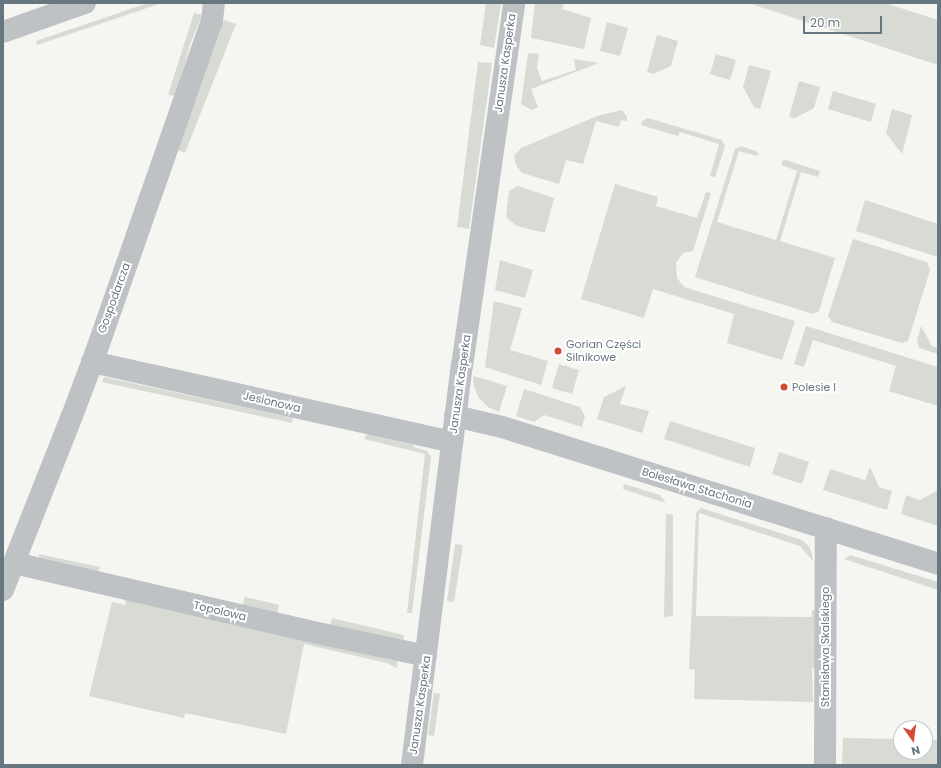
<!DOCTYPE html>
<meta charset="utf-8">
<style>
body{margin:0}
#map{position:relative;width:941px;height:768px;overflow:hidden;background:#f5f5f2;font-family:Poppins,sans-serif}
div>[style]{position:absolute}
.green>*{inset:0;background:#d7dbd3}
.minor>*{height:22px;margin:-11px;padding:0 11px;transform-origin:11px;border-radius:11px;background:#bec2c5}
.dots>*{width:11px;height:11px;translate:-50% -50%;box-sizing:border-box;border:2px solid #fff;border-radius:50%}
span{translate:-50% -50%;white-space:nowrap;text-align:center;line-height:1.15;-webkit-text-stroke:4px #fff;paint-order:stroke}
.street-label{font-size:11px;color:#677780}
.poi-label{font-size:11px;color:#677780}
.left{translate:0 -50%;text-align:left}
.frame{position:absolute;inset:0;border:4px solid #677780;pointer-events:none}
.north{position:absolute;left:893px;top:720px;width:40px;height:40px;box-sizing:border-box;background:#fff;border:1px solid #c2c9cc;border-radius:50%;rotate:166deg;font-size:11px;font-weight:700;line-height:16px;text-align:center;color:#677780}
.north::after{content:'';display:block;margin:auto;width:14px;height:18px;background:#d04c36;clip-path:polygon(50% 0,100% 100%,50% 72%,0 100%)}
.scale{position:absolute;left:803px;top:16px;width:79px;height:18px;box-sizing:border-box;border:2px solid #677780;border-top:0;padding-left:5px;font-size:12px;line-height:14px;white-space:nowrap;color:#677780;-webkit-text-stroke:3px #fff;paint-order:stroke}
</style>
<div id="map">
<div class="green">
<div style="clip-path:polygon(148px 3px,162px 3px,37px 45px,36px 41px)"></div>
<div style="clip-path:polygon(486px 3px,501px 3px,494px 48px,480px 45px)"></div>
<div style="clip-path:polygon(535px 3px,564px 3px,562px 9px,591px 18px,584px 49px,531px 38px)"></div>
<div style="clip-path:polygon(748px 3px,885px 3px,938px 20px,938px 65px)"></div>
<div style="clip-path:polygon(194px 13px,202px 15px,190px 45px,176px 96px,168px 95px)"></div>
<div style="clip-path:polygon(224px 20px,236px 24px,185px 153px,178px 150px)"></div>
<div style="clip-path:polygon(607px 22px,628px 28px,620px 56px,600px 51px)"></div>
<div style="clip-path:polygon(657px 35px,678px 41px,671px 66px,653px 74px,647px 72px)"></div>
<div style="clip-path:polygon(528px 53px,539px 54px,537px 68px,542px 81px,576px 70px,574px 59px,599px 63px,531px 89px,538px 107px,532px 110px,521px 104px)"></div>
<div style="clip-path:polygon(716px 54px,736px 60px,730px 80px,710px 74px)"></div>
<div style="clip-path:polygon(478px 62px,492px 63px,469px 229px,457px 227px)"></div>
<div style="clip-path:polygon(749px 65px,771px 71px,760px 109px,754px 107px,743px 87px)"></div>
<div style="clip-path:polygon(799px 81px,820px 87px,814px 108px,795px 118px,789px 117px)"></div>
<div style="clip-path:polygon(833px 91px,876px 104px,871px 122px,828px 109px)"></div>
<div style="clip-path:polygon(892px 109px,912px 115px,902px 154px,886px 133px)"></div>
<div style="clip-path:polygon(622px 110px,627px 117px,627px 121px,621px 120px,619px 127px,596px 121px,583px 164px,566px 160px,559px 184px,522px 173px,516px 165px,514px 156px,521px 148px,597px 116px)"></div>
<div style="clip-path:polygon(648px 118px,722px 140px,725px 146px,715px 177px,710px 176px,719px 144px,680px 132px,678px 136px,641px 125px,642px 121px)"></div>
<div style="clip-path:polygon(741px 146px,758px 152px,757px 156px,739px 151px,717px 222px,776px 240px,797px 171px,781px 165px,783px 159px,820px 171px,818px 177px,801px 172px,780px 241px,835px 258px,819px 311px,813px 314px,695px 277px,735px 149px)"></div>
<div style="clip-path:polygon(615px 184px,658px 197px,656px 206px,697px 218px,706px 192px,711px 193px,693px 251px,683px 253px,676px 263px,677px 278px,684px 287px,795px 321px,782px 360px,727px 343px,734px 314px,653px 289px,644px 318px,581px 299px)"></div>
<div style="clip-path:polygon(518px 186px,554px 198px,545px 233px,517px 226px,506px 217px,509px 191px)"></div>
<div style="clip-path:polygon(865px 200px,938px 224px,938px 257px,856px 231px)"></div>
<div style="clip-path:polygon(853px 239px,927px 262px,930px 270px,908px 341px,902px 343px,832px 322px,828px 316px)"></div>
<div style="clip-path:polygon(500px 260px,533px 270px,525px 298px,495px 290px)"></div>
<div style="clip-path:polygon(494px 301px,522px 308px,510px 350px,548px 361px,541px 385px,485px 367px)"></div>
<div style="clip-path:polygon(806px 326px,938px 367px,938px 406px,889px 391px,896px 366px,813px 340px,804px 367px,794px 364px)"></div>
<div style="clip-path:polygon(921px 326px,932px 346px,938px 348px,938px 354px,919px 348px,917px 341px)"></div>
<div style="clip-path:polygon(559px 364px,579px 370px,572px 394px,552px 388px)"></div>
<div style="clip-path:polygon(474px 376px,507px 386px,499px 412px,488px 407px,479px 398px,474px 387px,473px 378px)"></div>
<div style="clip-path:polygon(104px 377px,293px 418px,292px 423px,102px 382px)"></div>
<div style="clip-path:polygon(626px 386px,620px 404px,649px 411px,642px 433px,597px 419px,604px 397px)"></div>
<div style="clip-path:polygon(524px 389px,580px 407px,585px 416px,582px 427px,544px 415px,534px 422px,516px 416px)"></div>
<div style="clip-path:polygon(670px 421px,755px 448px,750px 467px,664px 439px)"></div>
<div style="clip-path:polygon(367px 434px,414px 445px,414px 447px,427px 451px,431px 457px,412px 613px,407px 613px,425px 454px,364px 439px)"></div>
<div style="clip-path:polygon(779px 452px,809px 462px,802px 484px,772px 474px)"></div>
<div style="clip-path:polygon(870px 467px,879px 487px,892px 491px,887px 510px,823px 490px,830px 469px,865px 480px)"></div>
<div style="clip-path:polygon(624px 484px,660px 495px,666px 503px,623px 489px)"></div>
<div style="clip-path:polygon(938px 490px,938px 526px,901px 514px,906px 495px,920px 500px)"></div>
<div style="clip-path:polygon(701px 508px,802px 540px,809px 546px,812px 554px,813px 561px,800px 546px,699px 513px,696px 616px,812px 617px,812px 610px,817px 610px,815px 668px,812px 668px,813px 702px,694px 699px,695px 670px,689px 669px,696px 513px)"></div>
<div style="clip-path:polygon(666px 514px,673px 514px,673px 616px,664px 617px)"></div>
<div style="clip-path:polygon(455px 544px,463px 545px,454px 602px,447px 601px)"></div>
<div style="clip-path:polygon(39px 554px,100px 567px,98px 572px,46px 561px,39px 557px)"></div>
<div style="clip-path:polygon(850px 555px,938px 582px,938px 590px,844px 559px)"></div>
<div style="clip-path:polygon(124px 597px,397px 661px,397px 668px,387px 663px,304px 644px,286px 734px,185px 713px,184px 718px,89px 696px,112px 602px,126px 605px)"></div>
<div style="clip-path:polygon(245px 597px,279px 605px,277px 614px,242px 606px)"></div>
<div style="clip-path:polygon(332px 618px,404px 635px,404px 640px,330px 627px)"></div>
<div style="clip-path:polygon(434px 693px,440px 694px,434px 736px,428px 735px)"></div>
<div style="clip-path:polygon(843px 738px,901px 739px,901px 752px,925px 752px,925px 740px,938px 740px,938px 765px,842px 765px)"></div>
</div>
<div class="minor">
<div style="left:3px;top:32px;width:87px;rotate:-19.5deg"></div>
<div style="left:92px;top:362px;width:369px;rotate:12.5deg"></div>
<div style="left:455px;top:416px;width:48px;rotate:13.2deg"></div>
<div style="left:502px;top:427px;width:457px;rotate:17.4deg"></div>
<div style="left:14px;top:563px;width:316px;rotate:13deg"></div>
<div style="left:322px;top:634px;width:106px;rotate:11.9deg"></div>
<div style="left:3px;top:590px;width:187px;rotate:-68.4deg"></div>
<div style="left:72px;top:416px;width:68px;rotate:-69.4deg"></div>
<div style="left:96px;top:352px;width:351px;rotate:-70.7deg"></div>
<div style="left:212px;top:21px;width:18px;rotate:-84deg"></div>
<div style="left:412px;top:765px;width:402px;rotate:-82.9deg"></div>
<div style="left:462px;top:366px;width:367px;rotate:-81.8deg"></div>
<div style="left:825px;top:765px;width:237px;rotate:-89.8deg"></div>
</div>
<div class="dots">
<div style="left:558px;top:351px;background:#d04c36"></div>
<div style="left:784px;top:387px;background:#d04c36"></div>
</div>
<div class="street-label">
<span style="left:505px;top:63px;rotate:-82deg">Janusza Kasperka</span>
<span style="left:114px;top:298px;rotate:-70deg">Gospodarcza</span>
<span style="left:460px;top:384px;rotate:-82deg">Janusza Kasperka</span>
<span style="left:272px;top:402px;rotate:13deg">Jesionowa</span>
<span style="left:697px;top:488px;rotate:17deg">Bolesława Stachonia</span>
<span style="left:220px;top:611px;rotate:13deg">Topolowa</span>
<span style="left:825px;top:647px;rotate:-90deg">Stanisława Skalskiego</span>
<span style="left:420px;top:705px;rotate:-82deg">Janusza Kasperka</span>
</div>
<div class="poi-label">
<span class="left" style="left:566px;top:351px">Gorian Części<br>Silnikowe</span>
<span class="left" style="left:792px;top:387px">Polesie I</span>
</div>
<div class="frame"></div>
<div class="north">N</div>
<div class="scale">20 m</div>
</div>
